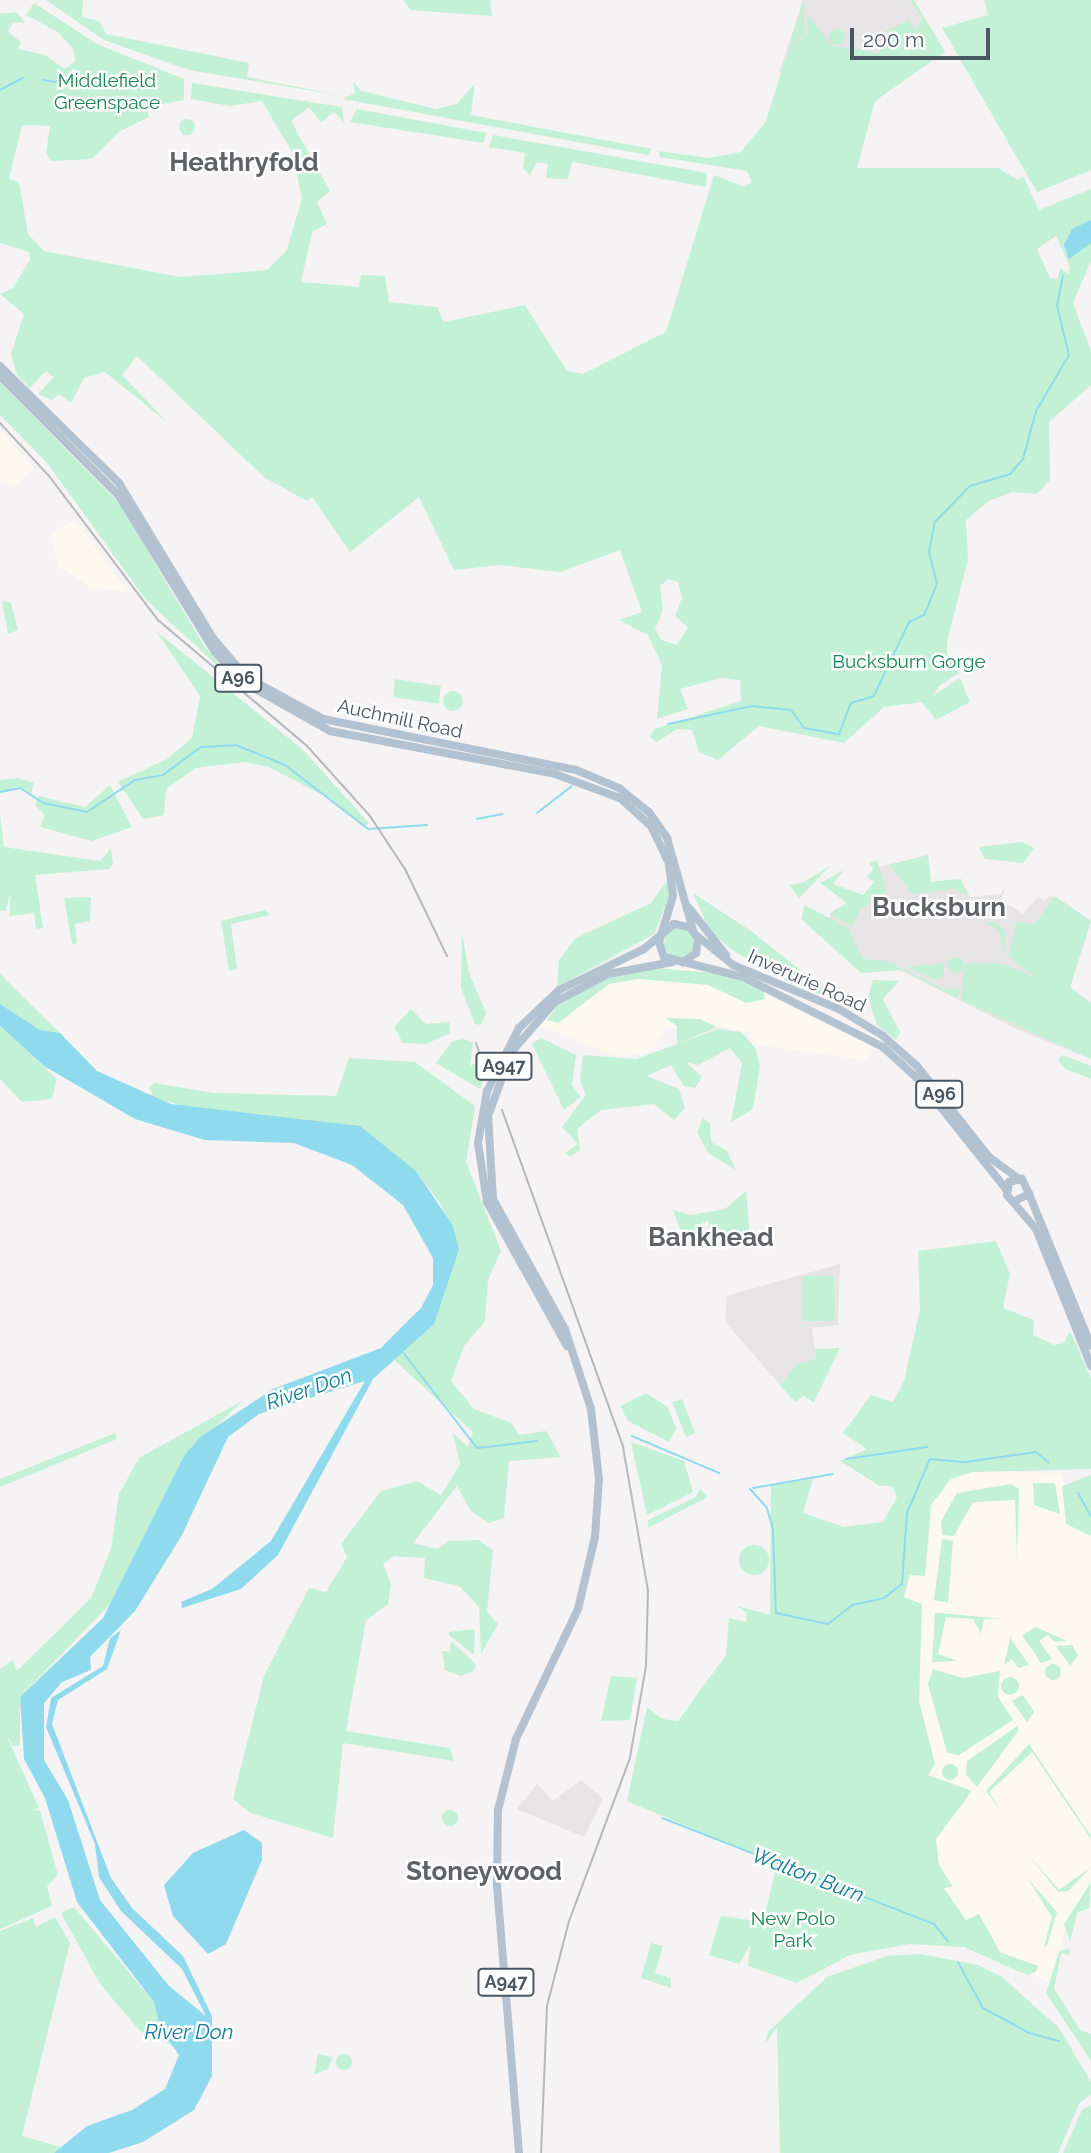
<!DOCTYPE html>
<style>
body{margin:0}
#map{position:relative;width:1091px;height:2153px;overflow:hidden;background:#f5f3f3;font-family:Raleway,sans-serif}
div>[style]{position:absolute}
.commercial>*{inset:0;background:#fdf9ef}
.education>*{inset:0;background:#e6e4e5}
.green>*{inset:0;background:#c3f1d5}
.round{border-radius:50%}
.water>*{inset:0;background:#90daee}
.stream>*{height:2px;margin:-1px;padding:0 1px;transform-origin:1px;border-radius:1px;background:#90daee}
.major>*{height:8px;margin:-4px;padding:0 4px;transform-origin:4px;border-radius:4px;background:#b3c2d1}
.rail>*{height:2px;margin:-1px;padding:0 1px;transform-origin:1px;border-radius:1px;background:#b5b8bd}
span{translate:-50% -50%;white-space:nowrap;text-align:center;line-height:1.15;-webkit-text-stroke:5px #fff;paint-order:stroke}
.shield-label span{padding:2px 5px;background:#fff;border:2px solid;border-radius:5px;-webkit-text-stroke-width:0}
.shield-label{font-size:18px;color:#4a5661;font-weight:700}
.park-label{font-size:19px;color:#17864f}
.street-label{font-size:19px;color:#4a5661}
.water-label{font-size:21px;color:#0c7c9b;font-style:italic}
.district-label{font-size:26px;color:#5f6368;font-weight:700}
.scale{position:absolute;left:850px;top:28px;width:140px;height:32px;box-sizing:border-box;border:4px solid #4a5661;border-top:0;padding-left:9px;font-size:21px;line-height:24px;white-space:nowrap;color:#4a5661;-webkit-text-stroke:5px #fff;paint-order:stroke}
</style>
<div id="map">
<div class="commercial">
<div style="clip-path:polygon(0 430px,34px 468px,17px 485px,0 480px)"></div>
<div style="clip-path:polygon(75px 520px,126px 589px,125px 591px,92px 588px,58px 566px,51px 533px)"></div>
<div style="clip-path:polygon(669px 966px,729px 974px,871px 1045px,866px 1060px,757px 1045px,747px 1032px,720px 1027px,665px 1028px,652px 1051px,620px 1057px,535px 1024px,592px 982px)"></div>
<div style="clip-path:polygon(972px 1472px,1062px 1473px,1068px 1511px,1091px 1532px,1091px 1885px,1064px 1932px,1049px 1983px,1001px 1958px,951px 1945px,924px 1901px,928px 1768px,935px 1764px,919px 1701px,922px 1604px,903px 1597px,910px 1575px,925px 1575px,934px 1498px,951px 1479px)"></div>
</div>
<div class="education">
<div style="clip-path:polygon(803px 0,914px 0,945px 52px,779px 73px)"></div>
<div style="clip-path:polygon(928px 855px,931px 882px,961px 879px,970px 897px,1000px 894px,1006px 886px,1001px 900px,1023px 914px,1038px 897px,1045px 901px,1050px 895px,1091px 921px,1070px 987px,1091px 1003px,1091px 1059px,1016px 1029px,894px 967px,865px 968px,827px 921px,835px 909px,868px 899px,879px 883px,879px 867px)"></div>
<div style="clip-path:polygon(840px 1264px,838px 1325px,812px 1328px,816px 1358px,796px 1365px,780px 1385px,725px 1322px,727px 1296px)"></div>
<div style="clip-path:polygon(581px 1780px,603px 1799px,584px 1837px,517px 1809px,537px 1784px,553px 1801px)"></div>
</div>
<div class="green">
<div style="clip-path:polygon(46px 0,83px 0,82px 17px,99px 21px,106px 34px,249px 63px,247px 77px,343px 96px,189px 70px,104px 40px)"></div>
<div style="clip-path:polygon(404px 0,490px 0,492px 16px,410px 10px)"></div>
<div style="clip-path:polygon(803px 0,805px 36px,790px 43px)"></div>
<div style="clip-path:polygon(evenodd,910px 0,914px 0,945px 52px,875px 101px,857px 168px,998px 168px,1018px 180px,1023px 176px,1039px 210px,1091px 189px,1091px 261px,1073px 303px,1091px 351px,1091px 385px,1049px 422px,1050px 480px,1037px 494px,1012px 492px,989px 501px,966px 520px,968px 560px,947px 642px,947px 655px,959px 673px,939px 686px,933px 696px,960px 678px,970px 702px,936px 720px,922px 702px,884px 707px,844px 743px,759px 726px,718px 760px,699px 752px,692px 730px,677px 729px,657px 742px,650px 737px,654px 729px,741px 701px,740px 680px,721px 678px,680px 689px,688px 709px,657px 719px,662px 665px,648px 635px,619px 620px,642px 612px,620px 550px,560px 572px,500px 565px,454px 570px,419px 497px,350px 552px,312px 497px,307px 501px,264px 477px,137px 356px,122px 375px,167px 422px,105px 372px,84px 378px,71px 403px,59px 394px,52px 400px,38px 394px,54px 377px,46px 371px,30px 388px,17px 375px,11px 354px,24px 314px,0 294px,12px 289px,30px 260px,29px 252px,0 243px,0 14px,17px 12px,25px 23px,13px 22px,8px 32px,21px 42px,18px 49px,45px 55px,65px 69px,75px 61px,73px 49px,58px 32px,26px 15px,34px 3px,97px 44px,184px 79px,184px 100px,147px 107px,149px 117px,119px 132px,92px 159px,51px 161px,46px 153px,50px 126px,22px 125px,9px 179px,19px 182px,28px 234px,44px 251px,180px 277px,267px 270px,287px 250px,302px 198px,292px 152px,262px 101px,230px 106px,191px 99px,192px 83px,342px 107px,344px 122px,334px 112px,321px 122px,309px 107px,291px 121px,330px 191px,317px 202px,327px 224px,312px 232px,301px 282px,359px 287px,361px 275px,385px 276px,389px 302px,437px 307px,444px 322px,525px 305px,567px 371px,583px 374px,666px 332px,714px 175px,744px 187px,752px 182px,747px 171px,660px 157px,659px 151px,709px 158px,741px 152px,765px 123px,790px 45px,808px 35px,807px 15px,832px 46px,879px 53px,887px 31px,908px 20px,915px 30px,923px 20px,910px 0,1056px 236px,1070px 267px,1068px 274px,1060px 268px,1058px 279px,1050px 278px,1037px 249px,1056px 236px,910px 0,668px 579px,678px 582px,682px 598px,675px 616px,688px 627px,677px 645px,661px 640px,655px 629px,663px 610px,660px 586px,668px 579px)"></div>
<div style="clip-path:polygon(984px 0,1091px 0,1091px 170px,1037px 192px,942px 28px,988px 15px)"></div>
<div class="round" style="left:829px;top:29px;width:16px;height:16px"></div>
<div style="clip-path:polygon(353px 81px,361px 91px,436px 109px,457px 104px,475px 83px,471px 115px,652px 149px,648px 155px,343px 99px,355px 93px)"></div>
<div style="clip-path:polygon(357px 109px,486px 133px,484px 143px,350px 122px)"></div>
<div class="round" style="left:179px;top:119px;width:16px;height:16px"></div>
<div style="clip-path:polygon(493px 135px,707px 173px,706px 187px,572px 162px,568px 179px,546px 178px,548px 164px,537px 162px,530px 175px,523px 168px,525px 153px,489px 147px)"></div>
<div style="clip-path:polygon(0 382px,119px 503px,204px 646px,232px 679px,146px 600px,48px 464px,0 415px)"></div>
<div style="clip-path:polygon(2px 601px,11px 603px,18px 630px,8px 634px)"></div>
<div style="clip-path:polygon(156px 631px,302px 749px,369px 823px,363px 827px,328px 798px,269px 767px,244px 762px,196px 768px,166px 789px,164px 815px,143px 819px,118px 782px,167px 759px,192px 738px,200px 696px)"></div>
<div style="clip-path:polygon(395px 679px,441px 686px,439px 704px,393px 697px)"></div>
<div class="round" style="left:443px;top:691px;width:20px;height:20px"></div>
<div style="clip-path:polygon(19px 778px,34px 783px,31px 794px,20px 787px,0 794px,0 780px)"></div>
<div style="clip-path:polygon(110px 785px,132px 827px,92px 841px,40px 827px,45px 815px,35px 805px,39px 796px,85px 807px)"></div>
<div style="clip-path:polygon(0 813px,4px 847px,100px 861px,111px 848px,113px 864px,109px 869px,35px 875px,43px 928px,36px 929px,34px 913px,10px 916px,10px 893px,6px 911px,0 911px)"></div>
<div style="clip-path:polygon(1023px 842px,1034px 848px,1023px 863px,985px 859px,979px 847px)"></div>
<div style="clip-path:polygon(928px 855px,931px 882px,961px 879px,967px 895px,954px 889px,913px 894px,889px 865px)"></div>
<div style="clip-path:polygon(877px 860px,886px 892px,861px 909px,852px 926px,829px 914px,847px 903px,820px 883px,844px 870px,833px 884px,863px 895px,874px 882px,866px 877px,874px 869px,869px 863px)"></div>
<div style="clip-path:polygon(664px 864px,667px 865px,670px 894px,654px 934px,557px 987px,559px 960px,576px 938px,651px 903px,667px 881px)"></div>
<div style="clip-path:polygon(830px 866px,799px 898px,789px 885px,802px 883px)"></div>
<div style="clip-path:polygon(693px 893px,751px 931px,826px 990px,820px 995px,793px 985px,732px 950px,710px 931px)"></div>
<div style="clip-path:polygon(1055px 896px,1091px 921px,1070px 987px,1091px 1003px,1091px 1059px,961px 1000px,965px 963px,1002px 964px,1036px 978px,1008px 956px,1017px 922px,1035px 924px)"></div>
<div style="clip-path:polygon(91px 897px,90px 921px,75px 924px,77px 943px,72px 944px,64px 898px)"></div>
<div style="clip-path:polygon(805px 905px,848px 928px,863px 959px,887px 961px,943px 989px,959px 989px,957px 998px,902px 970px,861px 973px,801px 919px)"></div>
<div style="clip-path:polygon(265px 910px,270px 915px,231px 924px,237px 969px,229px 971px,221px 921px)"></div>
<div style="clip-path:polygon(983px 921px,997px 923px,1005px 931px,1005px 956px,999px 931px)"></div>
<div class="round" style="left:664px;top:928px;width:30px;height:30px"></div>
<div style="clip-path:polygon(462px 932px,469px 973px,486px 1013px,481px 1025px,475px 1024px,461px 988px)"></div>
<div class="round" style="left:948px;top:957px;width:16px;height:16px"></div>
<div style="clip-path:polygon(944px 963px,944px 976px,936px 980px,907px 967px)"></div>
<div style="clip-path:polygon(656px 968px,725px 974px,763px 990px,765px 999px,746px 1003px,708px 985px,639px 979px,609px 984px,558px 1023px,547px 1020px,558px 1004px,609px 976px)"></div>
<div style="clip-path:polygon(0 973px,7px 981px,60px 1033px,40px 1030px,0 1004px)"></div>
<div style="clip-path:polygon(873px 980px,899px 981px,883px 999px,900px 1032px,896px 1040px,877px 1025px,868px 997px)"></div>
<div style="clip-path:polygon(411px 1009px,426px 1024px,449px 1022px,450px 1033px,426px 1044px,403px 1043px,394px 1027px)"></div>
<div style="clip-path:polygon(666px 1018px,700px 1019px,717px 1027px,677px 1044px,677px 1026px)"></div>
<div style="clip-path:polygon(0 1026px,57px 1079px,52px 1099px,22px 1102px,0 1079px)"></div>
<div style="clip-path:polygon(718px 1029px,741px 1032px,756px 1049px,760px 1066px,753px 1109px,731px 1122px,742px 1063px,730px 1048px,698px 1065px,686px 1062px,702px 1077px,695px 1088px,684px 1086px,671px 1065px,647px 1076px,679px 1089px,685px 1108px,674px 1120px,654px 1104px,601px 1110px,577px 1129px,580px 1150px,570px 1157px,565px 1153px,578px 1144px,562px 1127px,586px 1095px,580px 1080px,583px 1055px,636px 1059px)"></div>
<div style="clip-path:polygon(541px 1038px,576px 1055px,572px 1085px,581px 1097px,564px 1110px,532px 1044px)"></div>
<div style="clip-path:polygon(464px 1039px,473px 1043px,470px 1066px,495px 1055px,480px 1089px,436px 1063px,452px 1041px)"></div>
<div style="clip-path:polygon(1063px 1055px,1091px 1066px,1091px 1079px,1065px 1069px,1058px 1060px)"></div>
<div style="clip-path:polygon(349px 1058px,415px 1062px,475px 1106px,466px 1162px,501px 1251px,488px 1280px,485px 1321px,464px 1346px,451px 1381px,474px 1409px,511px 1423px,519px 1435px,546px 1431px,561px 1457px,509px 1461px,504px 1518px,489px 1523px,471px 1511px,457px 1486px,413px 1543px,438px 1549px,449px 1541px,478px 1540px,493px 1550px,487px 1612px,498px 1624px,481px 1654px,479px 1607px,459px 1586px,424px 1578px,425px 1558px,394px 1556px,383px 1564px,391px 1584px,388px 1604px,366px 1620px,346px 1731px,450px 1748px,454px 1761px,343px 1743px,333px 1838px,251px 1813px,233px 1799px,264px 1676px,309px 1588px,326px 1592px,347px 1557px,341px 1544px,381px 1491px,417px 1481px,441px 1495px,460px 1464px,453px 1433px,468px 1447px,473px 1432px,394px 1360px,434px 1323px,459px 1250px,440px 1203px,416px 1171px,360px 1127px,194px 1110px,154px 1097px,149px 1088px,154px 1083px,214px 1093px,336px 1096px)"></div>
<div style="clip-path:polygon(703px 1118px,710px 1124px,711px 1142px,727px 1151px,736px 1170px,708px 1153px,697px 1132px)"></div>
<div style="clip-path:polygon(746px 1191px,750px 1236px,713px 1247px,708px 1220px,698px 1226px,701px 1234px,684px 1240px,673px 1210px,691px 1215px,725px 1209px)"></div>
<div style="clip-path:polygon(996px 1241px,1010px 1274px,1003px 1308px,1034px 1320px,1033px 1335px,1054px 1345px,1064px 1343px,1070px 1331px,1091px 1378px,1091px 1469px,972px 1472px,951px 1479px,931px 1505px,925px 1576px,910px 1575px,904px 1597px,922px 1604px,919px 1701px,935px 1764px,928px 1775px,972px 1791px,936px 1839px,939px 1865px,953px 1887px,944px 1888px,966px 1920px,979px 1914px,1000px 1952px,1038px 1966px,1036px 1972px,1027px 1975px,964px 1947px,909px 1944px,850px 1955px,797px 1983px,748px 1966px,750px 1945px,739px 1964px,709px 1955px,721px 1916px,763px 1922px,777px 1864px,627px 1801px,647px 1707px,662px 1719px,678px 1721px,726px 1655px,729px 1618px,746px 1622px,747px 1613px,737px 1606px,770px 1615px,771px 1485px,813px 1479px,803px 1513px,844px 1527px,883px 1522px,897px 1497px,892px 1486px,880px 1486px,840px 1461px,867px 1449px,843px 1433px,871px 1395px,893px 1402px,904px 1381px,920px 1310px,918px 1251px)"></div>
<div style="clip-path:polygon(803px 1276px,834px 1276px,835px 1321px,803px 1321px)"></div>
<div style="clip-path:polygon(840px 1348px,814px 1402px,803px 1396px,795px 1402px,780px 1385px,796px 1365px,816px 1358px,815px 1349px)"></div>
<div style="clip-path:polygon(646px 1393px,668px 1407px,676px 1429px,669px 1442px,628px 1421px,620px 1406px)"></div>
<div style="clip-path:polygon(682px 1399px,695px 1433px,686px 1437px,672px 1402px)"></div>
<div style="clip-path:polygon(244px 1400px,184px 1456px,120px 1594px,20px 1697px,20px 1745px,13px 1746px,5px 1732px,39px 1808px,34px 1810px,40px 1811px,58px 1875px,47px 1886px,52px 1906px,0 1929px,0 1669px,13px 1660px,17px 1671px,91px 1598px,111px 1549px,119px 1494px,139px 1458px)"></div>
<div style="clip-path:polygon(115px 1433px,117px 1439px,0 1487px,0 1479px)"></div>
<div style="clip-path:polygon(631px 1442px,684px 1461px,693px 1492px,647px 1515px)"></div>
<div style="clip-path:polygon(1091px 1475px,1091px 1536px,1066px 1524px,1062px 1486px)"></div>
<div style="clip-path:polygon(1033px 1483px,1055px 1483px,1060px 1514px,1034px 1505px)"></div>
<div style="clip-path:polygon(1011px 1484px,1019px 1489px,1017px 1561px,1015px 1500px,973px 1502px,954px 1536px,942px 1535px,941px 1521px,957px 1493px)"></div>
<div style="clip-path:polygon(700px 1489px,708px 1497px,648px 1528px,648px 1520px,696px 1497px)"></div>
<div style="clip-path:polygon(942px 1539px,953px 1541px,948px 1603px,986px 1610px,934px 1600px)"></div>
<div class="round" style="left:739px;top:1545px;width:30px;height:30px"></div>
<div style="clip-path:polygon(935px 1613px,940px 1613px,1004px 1619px,984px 1619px,981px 1634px,973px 1619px,946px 1617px,938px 1654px,958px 1661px,932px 1662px)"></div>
<div style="clip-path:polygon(1036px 1627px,1067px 1641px,1054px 1642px,1048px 1635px,1039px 1641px,1052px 1659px,1041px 1663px,1022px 1635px)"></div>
<div style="clip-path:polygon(475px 1629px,474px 1655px,449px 1635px,449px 1632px)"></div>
<div style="clip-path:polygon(1011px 1635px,1011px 1639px,1029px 1665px,1018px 1668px,1012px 1659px,1004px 1665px)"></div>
<div style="clip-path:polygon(451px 1641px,476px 1664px,474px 1671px,461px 1676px,445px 1670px,442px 1651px,450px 1652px)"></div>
<div style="clip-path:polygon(1072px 1645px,1078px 1655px,1070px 1666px,1056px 1646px)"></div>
<div class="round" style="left:1045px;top:1664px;width:16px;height:16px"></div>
<div style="clip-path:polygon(933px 1669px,963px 1678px,1000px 1671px,998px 1697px,1013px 1720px,959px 1755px,947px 1753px,928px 1684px)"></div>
<div style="clip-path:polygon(611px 1676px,637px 1678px,630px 1720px,601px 1721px)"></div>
<div class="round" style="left:1001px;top:1677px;width:18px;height:18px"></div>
<div style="clip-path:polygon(1023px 1695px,1034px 1712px,1027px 1722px,1012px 1701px)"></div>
<div style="clip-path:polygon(1017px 1726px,1019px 1730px,977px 1787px,966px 1775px,967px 1761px)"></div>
<div style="clip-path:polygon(1029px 1744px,1091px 1836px,1091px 1839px,1032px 1752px,989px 1792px,1002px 1812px,986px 1791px)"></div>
<div class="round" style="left:942px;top:1764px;width:16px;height:16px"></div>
<div class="round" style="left:442px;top:1810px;width:16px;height:16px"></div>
<div style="clip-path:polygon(1028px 1854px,1059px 1890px,1091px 1867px,1068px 1891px,1058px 1892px)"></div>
<div style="clip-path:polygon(1028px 1879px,1057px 1912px,1047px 1946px,1044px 1947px,1052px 1917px)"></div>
<div style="clip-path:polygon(1091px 1882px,1089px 1908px,1077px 1913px,1070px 1942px,1064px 1924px)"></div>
<div style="clip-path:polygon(74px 1907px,154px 2002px,172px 2045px,140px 2031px,100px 1984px,61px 1913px)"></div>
<div style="clip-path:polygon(55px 1917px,70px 1943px,22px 2136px,62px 2147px,54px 2153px,0 2153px,0 1931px,33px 1918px,36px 1927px)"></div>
<div style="clip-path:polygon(651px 1943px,663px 1946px,655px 1973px,671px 1978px,671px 1988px,641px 1978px)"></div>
<div style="clip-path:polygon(1070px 1948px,1069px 1955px,1061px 1953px,1054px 1989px,1080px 2030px,1091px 2034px,1091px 2061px,1046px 1993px,1059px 1952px)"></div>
<div style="clip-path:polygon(920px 1954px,978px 1965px,1002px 1977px,1059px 2028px,1091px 2082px,1091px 2095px,1080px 2102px,1058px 2153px,780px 2153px,777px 2027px,765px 2044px,768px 2032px,827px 1977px,887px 1956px)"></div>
<div class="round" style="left:336px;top:2054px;width:16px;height:16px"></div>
<div style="clip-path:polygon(318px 2054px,332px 2057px,329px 2068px,314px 2075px)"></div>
<div style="clip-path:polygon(1091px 2105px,1091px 2153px,1063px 2153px,1082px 2110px)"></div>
</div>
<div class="water">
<div style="clip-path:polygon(1091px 220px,1091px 243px,1069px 259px,1064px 245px,1072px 229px)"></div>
<div style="clip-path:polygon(0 1004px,40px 1030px,60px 1033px,97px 1071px,171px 1104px,360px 1126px,416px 1171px,453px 1226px,459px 1250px,434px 1324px,373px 1379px,278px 1555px,241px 1589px,182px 1608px,181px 1602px,212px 1589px,271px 1541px,365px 1381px,259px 1414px,228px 1437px,182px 1535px,135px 1611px,90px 1657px,91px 1670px,62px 1682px,44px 1703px,44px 1760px,68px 1800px,100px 1900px,169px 1986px,206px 2016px,182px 1969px,121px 1911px,99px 1877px,95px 1844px,46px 1727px,51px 1698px,103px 1666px,110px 1638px,121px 1630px,107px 1669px,58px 1700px,52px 1724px,111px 1878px,132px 1908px,183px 1956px,212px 2016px,212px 2076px,194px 2110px,143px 2142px,109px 2153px,54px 2153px,87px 2126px,132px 2110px,165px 2089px,179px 2055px,161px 2030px,154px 2002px,77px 1902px,45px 1798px,24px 1759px,20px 1697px,103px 1618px,184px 1456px,200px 1437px,273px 1389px,381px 1348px,421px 1308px,433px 1285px,433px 1258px,403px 1205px,352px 1165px,294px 1143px,205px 1140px,135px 1119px,44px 1066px,0 1026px)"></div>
<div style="clip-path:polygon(244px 1830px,262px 1843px,262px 1860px,226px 1944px,208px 1954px,173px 1916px,164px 1885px,193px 1853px)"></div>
</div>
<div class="stream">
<div style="left:43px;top:80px;width:49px;rotate:8.1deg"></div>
<div style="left:0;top:90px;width:26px;rotate:-28deg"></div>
<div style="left:668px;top:724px;width:86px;rotate:-12.1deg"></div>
<div style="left:752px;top:706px;width:39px;rotate:6deg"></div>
<div style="left:791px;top:710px;width:22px;rotate:54deg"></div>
<div style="left:804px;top:728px;width:36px;rotate:10deg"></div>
<div style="left:839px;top:734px;width:33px;rotate:-69deg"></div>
<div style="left:851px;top:703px;width:24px;rotate:-17deg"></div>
<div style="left:874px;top:696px;width:82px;rotate:-64.7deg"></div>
<div style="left:909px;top:622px;width:17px;rotate:-25deg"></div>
<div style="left:924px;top:615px;width:34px;rotate:-67deg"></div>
<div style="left:937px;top:584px;width:33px;rotate:-104deg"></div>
<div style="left:929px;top:552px;width:31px;rotate:-79deg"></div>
<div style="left:935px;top:522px;width:50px;rotate:-45.8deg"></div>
<div style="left:970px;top:486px;width:42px;rotate:-16.7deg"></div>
<div style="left:1010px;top:474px;width:20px;rotate:-49deg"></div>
<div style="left:1023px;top:459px;width:50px;rotate:-74.8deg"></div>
<div style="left:1036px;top:411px;width:65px;rotate:-59.5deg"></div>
<div style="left:1069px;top:355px;width:50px;rotate:-103.8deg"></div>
<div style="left:1057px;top:306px;width:31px;rotate:-79deg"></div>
<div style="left:0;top:792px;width:20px;rotate:-11deg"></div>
<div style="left:20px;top:788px;width:27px;rotate:33deg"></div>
<div style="left:43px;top:803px;width:45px;rotate:11.6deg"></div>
<div style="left:87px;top:812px;width:58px;rotate:-33.7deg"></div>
<div style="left:135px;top:780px;width:28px;rotate:-10deg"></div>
<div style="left:163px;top:775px;width:47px;rotate:-36.4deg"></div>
<div style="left:201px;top:747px;width:35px;rotate:-3deg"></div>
<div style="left:236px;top:745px;width:53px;rotate:22.2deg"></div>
<div style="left:285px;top:765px;width:105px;rotate:37.6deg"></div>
<div style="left:368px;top:829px;width:59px;rotate:-3.9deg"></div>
<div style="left:537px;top:813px;width:44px;rotate:-37.6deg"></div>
<div style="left:477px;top:819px;width:26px;rotate:-11deg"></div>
<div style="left:402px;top:1351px;width:123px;rotate:52.3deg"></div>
<div style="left:477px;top:1448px;width:61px;rotate:-6.5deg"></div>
<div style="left:632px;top:1436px;width:95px;rotate:23deg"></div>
<div style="left:846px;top:1459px;width:82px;rotate:-8.4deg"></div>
<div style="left:753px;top:1488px;width:81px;rotate:-9.9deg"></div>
<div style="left:750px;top:1489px;width:25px;rotate:48deg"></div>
<div style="left:767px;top:1508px;width:22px;rotate:74deg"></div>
<div style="left:773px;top:1529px;width:84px;rotate:88deg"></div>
<div style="left:776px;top:1613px;width:53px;rotate:11.9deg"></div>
<div style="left:828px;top:1624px;width:31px;rotate:-38deg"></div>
<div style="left:852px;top:1605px;width:33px;rotate:-12deg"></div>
<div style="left:884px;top:1598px;width:23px;rotate:-38deg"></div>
<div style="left:902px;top:1584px;width:71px;rotate:-86deg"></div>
<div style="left:907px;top:1513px;width:59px;rotate:-66.9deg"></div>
<div style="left:930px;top:1459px;width:36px;rotate:5deg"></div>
<div style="left:966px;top:1462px;width:71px;rotate:-8.1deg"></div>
<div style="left:1036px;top:1452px;width:16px;rotate:40deg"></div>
<div style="left:1078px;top:1493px;width:26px;rotate:61deg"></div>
<div style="left:662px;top:1818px;width:292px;rotate:21.3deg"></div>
<div style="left:934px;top:1924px;width:22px;rotate:51deg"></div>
<div style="left:958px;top:1962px;width:52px;rotate:61.5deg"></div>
<div style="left:983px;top:2008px;width:52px;rotate:28.5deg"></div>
<div style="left:1029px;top:2033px;width:31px;rotate:15deg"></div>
</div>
<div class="major">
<div style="left:0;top:366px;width:167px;rotate:44.5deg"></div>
<div style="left:119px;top:483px;width:181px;rotate:58.8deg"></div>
<div style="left:213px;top:638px;width:51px;rotate:49.8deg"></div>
<div style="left:246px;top:677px;width:88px;rotate:28.6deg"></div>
<div style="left:323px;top:719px;width:258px;rotate:11.4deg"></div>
<div style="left:576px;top:770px;width:47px;rotate:22.7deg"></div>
<div style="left:619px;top:788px;width:38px;rotate:39deg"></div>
<div style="left:649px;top:812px;width:32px;rotate:55deg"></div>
<div style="left:667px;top:838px;width:96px;rotate:74.2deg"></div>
<div style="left:0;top:376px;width:169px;rotate:45.2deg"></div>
<div style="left:119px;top:496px;width:183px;rotate:58.4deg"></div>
<div style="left:215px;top:652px;width:41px;rotate:47deg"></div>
<div style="left:243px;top:682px;width:100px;rotate:29.4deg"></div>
<div style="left:330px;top:731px;width:229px;rotate:10.8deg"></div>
<div style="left:555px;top:774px;width:69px;rotate:20.3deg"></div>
<div style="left:620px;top:798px;width:42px;rotate:42.1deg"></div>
<div style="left:651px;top:826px;width:41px;rotate:64.1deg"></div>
<div style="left:669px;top:863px;width:33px;rotate:83deg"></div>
<div style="left:673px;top:896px;width:48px;rotate:106.9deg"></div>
<div style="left:659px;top:942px;width:16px;rotate:72deg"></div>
<div style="left:664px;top:957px;width:81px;rotate:14.2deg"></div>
<div style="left:743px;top:977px;width:157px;rotate:26.6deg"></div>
<div style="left:883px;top:1047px;width:49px;rotate:42.5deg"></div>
<div style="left:919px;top:1080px;width:139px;rotate:51.4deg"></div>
<div style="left:689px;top:908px;width:60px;rotate:51.8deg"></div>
<div style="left:696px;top:935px;width:48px;rotate:39deg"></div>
<div style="left:733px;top:965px;width:115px;rotate:22.5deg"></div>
<div style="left:839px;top:1009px;width:50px;rotate:31.2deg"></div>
<div style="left:882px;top:1035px;width:47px;rotate:41.5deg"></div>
<div style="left:917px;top:1066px;width:116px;rotate:51.6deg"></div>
<div style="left:989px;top:1157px;width:36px;rotate:36deg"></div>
<div style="left:1029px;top:1194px;width:164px;rotate:67.8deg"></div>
<div style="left:1015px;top:1201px;width:16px;rotate:-27deg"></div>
<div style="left:1029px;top:1194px;width:17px;rotate:-115deg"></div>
<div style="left:1022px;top:1179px;width:13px;rotate:167deg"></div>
<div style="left:1009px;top:1182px;width:13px;rotate:99deg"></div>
<div style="left:1007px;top:1195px;width:45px;rotate:49.5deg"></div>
<div style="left:1036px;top:1229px;width:148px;rotate:68.1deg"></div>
<div style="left:567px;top:1346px;width:165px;rotate:-119.1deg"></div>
<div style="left:487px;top:1202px;width:60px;rotate:-98.7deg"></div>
<div style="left:478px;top:1143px;width:53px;rotate:-80.2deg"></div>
<div style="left:487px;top:1091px;width:71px;rotate:-63.1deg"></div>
<div style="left:519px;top:1028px;width:55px;rotate:-43.5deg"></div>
<div style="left:559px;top:990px;width:94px;rotate:-25.8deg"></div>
<div style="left:644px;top:949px;width:39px;rotate:-40deg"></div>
<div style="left:674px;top:924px;width:16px;rotate:11deg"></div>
<div style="left:690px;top:927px;width:14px;rotate:56deg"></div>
<div style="left:698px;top:939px;width:14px;rotate:98deg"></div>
<div style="left:696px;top:953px;width:16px;rotate:145deg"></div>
<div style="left:519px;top:2153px;width:267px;rotate:-94.7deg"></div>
<div style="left:497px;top:1887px;width:77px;rotate:-89.3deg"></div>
<div style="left:498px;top:1810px;width:73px;rotate:-75.8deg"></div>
<div style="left:516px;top:1739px;width:144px;rotate:-64.5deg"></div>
<div style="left:578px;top:1609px;width:74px;rotate:-76.7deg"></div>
<div style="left:595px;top:1537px;width:58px;rotate:-86.1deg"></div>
<div style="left:599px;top:1479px;width:70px;rotate:-96.5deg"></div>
<div style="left:591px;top:1409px;width:84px;rotate:-108deg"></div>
<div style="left:565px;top:1329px;width:149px;rotate:-119deg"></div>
<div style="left:493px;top:1199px;width:83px;rotate:-93.4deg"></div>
<div style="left:488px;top:1116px;width:69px;rotate:-69.7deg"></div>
<div style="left:512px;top:1051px;width:65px;rotate:-48.7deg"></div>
<div style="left:555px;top:1002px;width:60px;rotate:-27.8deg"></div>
<div style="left:608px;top:974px;width:66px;rotate:-10.5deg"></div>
</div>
<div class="rail">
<div style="left:0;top:423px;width:72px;rotate:47.2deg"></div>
<div style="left:49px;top:476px;width:181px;rotate:52.9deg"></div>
<div style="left:158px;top:620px;width:195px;rotate:40.2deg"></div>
<div style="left:307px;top:746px;width:94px;rotate:48deg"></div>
<div style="left:370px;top:816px;width:64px;rotate:56.6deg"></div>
<div style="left:405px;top:869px;width:97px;rotate:64.2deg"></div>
<div style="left:476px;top:1043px;width:19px;rotate:72deg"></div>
<div style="left:502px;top:1110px;width:358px;rotate:70.2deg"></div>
<div style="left:623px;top:1447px;width:145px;rotate:80.1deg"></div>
<div style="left:648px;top:1590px;width:76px;rotate:91.5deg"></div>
<div style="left:646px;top:1666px;width:93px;rotate:99.9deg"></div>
<div style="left:630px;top:1758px;width:174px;rotate:110.5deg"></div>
<div style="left:569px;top:1921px;width:88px;rotate:104.5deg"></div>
<div style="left:547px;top:2006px;width:147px;rotate:92.3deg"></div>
</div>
<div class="shield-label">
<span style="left:238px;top:678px">A96</span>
<span style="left:504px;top:1066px">A947</span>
<span style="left:939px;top:1094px">A96</span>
<span style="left:506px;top:1982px">A947</span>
</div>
<div class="park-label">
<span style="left:107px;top:92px">Middlefield<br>Greenspace</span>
<span style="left:909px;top:662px">Bucksburn Gorge</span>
<span style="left:793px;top:1930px">New Polo<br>Park</span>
</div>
<div class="street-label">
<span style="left:400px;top:719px;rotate:12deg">Auchmill Road</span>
<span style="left:807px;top:981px;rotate:24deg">Inverurie Road</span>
</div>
<div class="water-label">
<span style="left:309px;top:1389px;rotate:-19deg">River Don</span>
<span style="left:808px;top:1875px;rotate:21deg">Walton Burn</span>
<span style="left:189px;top:2032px">River Don</span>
</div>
<div class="district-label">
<span style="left:244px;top:163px">Heathryfold</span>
<span style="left:939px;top:908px">Bucksburn</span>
<span style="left:711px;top:1238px">Bankhead</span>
<span style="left:484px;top:1872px">Stoneywood</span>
</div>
<div class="scale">200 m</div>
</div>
